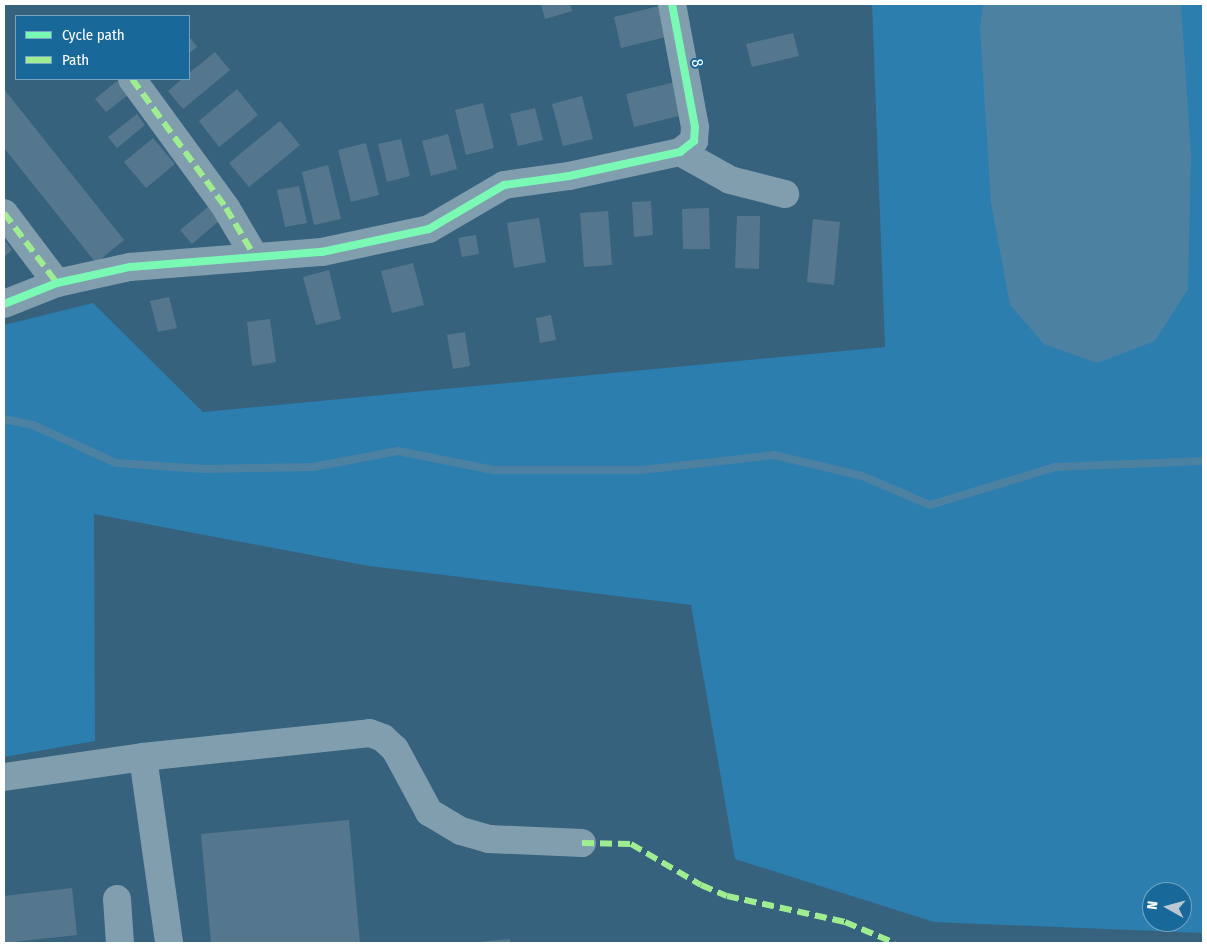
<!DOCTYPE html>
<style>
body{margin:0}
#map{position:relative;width:1207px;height:947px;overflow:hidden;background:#36627d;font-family:"Fira Sans Condensed",sans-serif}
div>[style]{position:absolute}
.green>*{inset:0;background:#2b7eae}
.water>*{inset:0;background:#4d81a2}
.stream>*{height:8px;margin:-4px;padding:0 4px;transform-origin:4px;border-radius:4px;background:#4d81a2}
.building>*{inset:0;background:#55778d}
.minor>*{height:28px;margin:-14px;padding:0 14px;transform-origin:14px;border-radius:14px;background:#819eaf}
.quiet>*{height:6px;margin-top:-3px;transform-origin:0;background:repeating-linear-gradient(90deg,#9fed91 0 12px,transparent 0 18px)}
.cycleway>*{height:8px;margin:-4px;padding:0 4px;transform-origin:4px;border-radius:4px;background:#7af9b4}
span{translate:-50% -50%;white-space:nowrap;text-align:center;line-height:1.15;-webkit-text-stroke:4px #19689a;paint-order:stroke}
.street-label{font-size:16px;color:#fff}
.frame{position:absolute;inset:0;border:5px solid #fff;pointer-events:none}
.legend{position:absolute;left:15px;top:15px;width:175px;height:65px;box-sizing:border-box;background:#19689a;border:1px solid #75a4c2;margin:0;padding:6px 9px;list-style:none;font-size:15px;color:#fff}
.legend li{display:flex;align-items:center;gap:10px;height:25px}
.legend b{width:25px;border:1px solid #75a4c2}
.north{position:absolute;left:1142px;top:882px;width:50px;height:50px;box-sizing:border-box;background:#19689a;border:1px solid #75a4c2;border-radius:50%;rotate:277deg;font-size:14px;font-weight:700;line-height:20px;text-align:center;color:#fff}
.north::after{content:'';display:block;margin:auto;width:18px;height:22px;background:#b9c8d2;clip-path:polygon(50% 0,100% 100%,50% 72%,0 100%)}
</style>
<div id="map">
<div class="green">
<div style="clip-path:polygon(evenodd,872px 4px,1203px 4px,1203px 933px,934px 922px,735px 859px,691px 605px,369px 566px,94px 514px,95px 741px,4px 757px,4px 325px,93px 303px,203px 412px,885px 347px,872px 4px,1152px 892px,1182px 892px,1182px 922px,1152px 922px,1152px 892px)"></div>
</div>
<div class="water">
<div style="clip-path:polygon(983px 4px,1181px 4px,1191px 154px,1188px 289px,1155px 341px,1097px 363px,1044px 344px,1010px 305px,991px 203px,980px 28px)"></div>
</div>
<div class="stream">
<div style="left:4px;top:419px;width:30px;rotate:12deg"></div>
<div style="left:33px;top:425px;width:91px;rotate:24.6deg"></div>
<div style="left:116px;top:463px;width:89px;rotate:3.9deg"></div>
<div style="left:205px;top:469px;width:108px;rotate:-1.1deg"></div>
<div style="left:313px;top:467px;width:86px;rotate:-10.7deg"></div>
<div style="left:398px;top:451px;width:97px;rotate:11.3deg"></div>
<div style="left:493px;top:470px;width:148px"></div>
<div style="left:641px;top:470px;width:134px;rotate:-6.4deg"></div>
<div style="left:774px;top:455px;width:90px;rotate:13.4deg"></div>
<div style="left:862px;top:476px;width:74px;rotate:23.1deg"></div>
<div style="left:930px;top:505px;width:131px;rotate:-16.9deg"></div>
<div style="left:1055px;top:467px;width:148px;rotate:-2.3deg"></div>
</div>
<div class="building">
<div style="clip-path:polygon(541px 4px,570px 4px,572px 11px,545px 19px)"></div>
<div style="clip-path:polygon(659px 6px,666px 37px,621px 48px,614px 17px)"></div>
<div style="clip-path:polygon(793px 33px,799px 56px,752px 67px,746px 44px)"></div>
<div style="clip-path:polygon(189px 36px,197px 47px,189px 53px)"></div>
<div style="clip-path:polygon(215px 52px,230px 70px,183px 109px,168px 91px,182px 79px,189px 79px,189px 73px)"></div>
<div style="clip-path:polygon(117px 81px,128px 95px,106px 112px,95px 99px)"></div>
<div style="clip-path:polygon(675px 82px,683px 115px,634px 127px,626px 94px)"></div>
<div style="clip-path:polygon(4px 89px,124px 240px,96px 263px,4px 148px)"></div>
<div style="clip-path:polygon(237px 89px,258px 115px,219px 147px,199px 121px)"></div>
<div style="clip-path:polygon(582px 96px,593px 139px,563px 146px,552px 104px)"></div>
<div style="clip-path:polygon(483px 103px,494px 148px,466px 155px,455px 110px)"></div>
<div style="clip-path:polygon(535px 108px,543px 140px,518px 146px,510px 114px)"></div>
<div style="clip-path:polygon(137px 114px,145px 125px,117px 148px,108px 137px)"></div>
<div style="clip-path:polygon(280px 121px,300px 145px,249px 187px,229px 163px)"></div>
<div style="clip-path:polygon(448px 134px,457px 169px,431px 176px,422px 141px)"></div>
<div style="clip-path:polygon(153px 138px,175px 164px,146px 188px,124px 162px)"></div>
<div style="clip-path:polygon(401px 139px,410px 176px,387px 182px,378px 144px)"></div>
<div style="clip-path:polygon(366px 143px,379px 195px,351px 202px,338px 150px)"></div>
<div style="clip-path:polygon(328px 165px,341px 219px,314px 225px,302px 172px)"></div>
<div style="clip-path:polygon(299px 186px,307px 223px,285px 227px,277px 190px)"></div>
<div style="clip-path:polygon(651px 201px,653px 235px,634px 237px,632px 202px)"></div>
<div style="clip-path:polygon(208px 207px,219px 221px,192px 244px,180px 230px)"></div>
<div style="clip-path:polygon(709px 208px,710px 249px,683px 249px,682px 209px)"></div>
<div style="clip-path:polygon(608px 211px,612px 265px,584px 267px,580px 213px)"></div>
<div style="clip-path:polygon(737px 216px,760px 216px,759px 269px,735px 268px)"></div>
<div style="clip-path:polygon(539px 218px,546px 262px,514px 268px,507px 223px)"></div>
<div style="clip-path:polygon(813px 219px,840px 222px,834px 285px,807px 282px)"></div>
<div style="clip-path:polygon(476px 235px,479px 254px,462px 257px,458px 238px)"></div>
<div style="clip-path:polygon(4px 239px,12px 250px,4px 257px)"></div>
<div style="clip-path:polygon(413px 263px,424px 305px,392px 313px,381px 271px)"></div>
<div style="clip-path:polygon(329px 270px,341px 319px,316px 325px,303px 277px)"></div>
<div style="clip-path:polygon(169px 297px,177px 328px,158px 332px,150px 301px)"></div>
<div style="clip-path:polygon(551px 315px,556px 340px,540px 343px,536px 318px)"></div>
<div style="clip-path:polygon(270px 319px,276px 362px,252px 366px,247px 322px)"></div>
<div style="clip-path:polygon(465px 332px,470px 366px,453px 369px,447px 335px)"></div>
<div style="clip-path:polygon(349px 820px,360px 943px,211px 943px,201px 834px)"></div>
<div style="clip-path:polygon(72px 888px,77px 935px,4px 943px,4px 896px)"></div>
<div style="clip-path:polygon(510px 939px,510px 943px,480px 943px,480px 942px)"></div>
</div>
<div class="minor">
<div style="left:132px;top:79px;width:160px;rotate:53.9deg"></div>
<div style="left:226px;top:208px;width:57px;rotate:59.4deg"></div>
<div style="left:680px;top:152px;width:57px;rotate:29.2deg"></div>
<div style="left:730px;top:180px;width:57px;rotate:14.3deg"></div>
<div style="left:4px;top:213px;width:88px;rotate:52.9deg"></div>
<div style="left:4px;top:304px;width:57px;rotate:-21.6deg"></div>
<div style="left:57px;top:283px;width:75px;rotate:-12.4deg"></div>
<div style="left:130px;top:267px;width:193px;rotate:-4.5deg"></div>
<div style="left:322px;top:252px;width:109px;rotate:-12.1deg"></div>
<div style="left:429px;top:229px;width:87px;rotate:-30.4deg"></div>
<div style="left:504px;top:185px;width:66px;rotate:-7.9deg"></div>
<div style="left:569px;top:176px;width:114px;rotate:-12.2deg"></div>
<div style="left:680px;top:152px;width:18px;rotate:-38deg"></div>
<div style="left:694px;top:141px;width:14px;rotate:-86deg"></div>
<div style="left:695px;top:127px;width:125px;rotate:-100.6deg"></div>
<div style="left:143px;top:757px;width:188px;rotate:82deg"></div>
<div style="left:4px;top:777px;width:140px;rotate:-8.2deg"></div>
<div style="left:143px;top:757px;width:228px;rotate:-6deg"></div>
<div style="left:370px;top:733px;width:14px;rotate:21deg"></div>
<div style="left:383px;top:738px;width:16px;rotate:43deg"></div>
<div style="left:395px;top:749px;width:72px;rotate:61.6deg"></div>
<div style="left:429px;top:812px;width:37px;rotate:31deg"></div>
<div style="left:461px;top:831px;width:29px;rotate:16deg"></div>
<div style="left:489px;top:839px;width:93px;rotate:2.5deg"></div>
<div style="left:117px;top:899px;width:44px;rotate:86.1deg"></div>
</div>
<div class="quiet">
<div style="left:132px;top:79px;width:160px;rotate:53.9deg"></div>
<div style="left:226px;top:208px;width:57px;rotate:59.4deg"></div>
<div style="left:4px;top:213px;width:88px;rotate:52.9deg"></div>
<div style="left:582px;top:843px;width:49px;rotate:1.2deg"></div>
<div style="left:631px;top:844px;width:81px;rotate:30.4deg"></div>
<div style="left:701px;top:885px;width:28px;rotate:23deg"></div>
<div style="left:727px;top:896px;width:121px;rotate:12.4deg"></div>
<div style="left:845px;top:922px;width:54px;rotate:22.8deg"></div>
</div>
<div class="cycleway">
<div style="left:4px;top:304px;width:57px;rotate:-21.6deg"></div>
<div style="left:57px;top:283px;width:75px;rotate:-12.4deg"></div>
<div style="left:130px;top:267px;width:193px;rotate:-4.5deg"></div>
<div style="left:322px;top:252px;width:109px;rotate:-12.1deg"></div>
<div style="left:429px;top:229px;width:87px;rotate:-30.4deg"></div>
<div style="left:504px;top:185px;width:66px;rotate:-7.9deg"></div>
<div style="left:569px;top:176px;width:114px;rotate:-12.2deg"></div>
<div style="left:680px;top:152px;width:18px;rotate:-38deg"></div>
<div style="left:694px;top:141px;width:14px;rotate:-86deg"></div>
<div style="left:695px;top:127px;width:125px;rotate:-100.6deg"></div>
</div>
<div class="street-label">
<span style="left:697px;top:63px;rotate:79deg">8</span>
</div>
<div class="frame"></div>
<ul class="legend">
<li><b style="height:6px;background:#7af9b4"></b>Cycle path</li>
<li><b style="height:6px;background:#9fed91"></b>Path</li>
</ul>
<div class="north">N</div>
</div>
